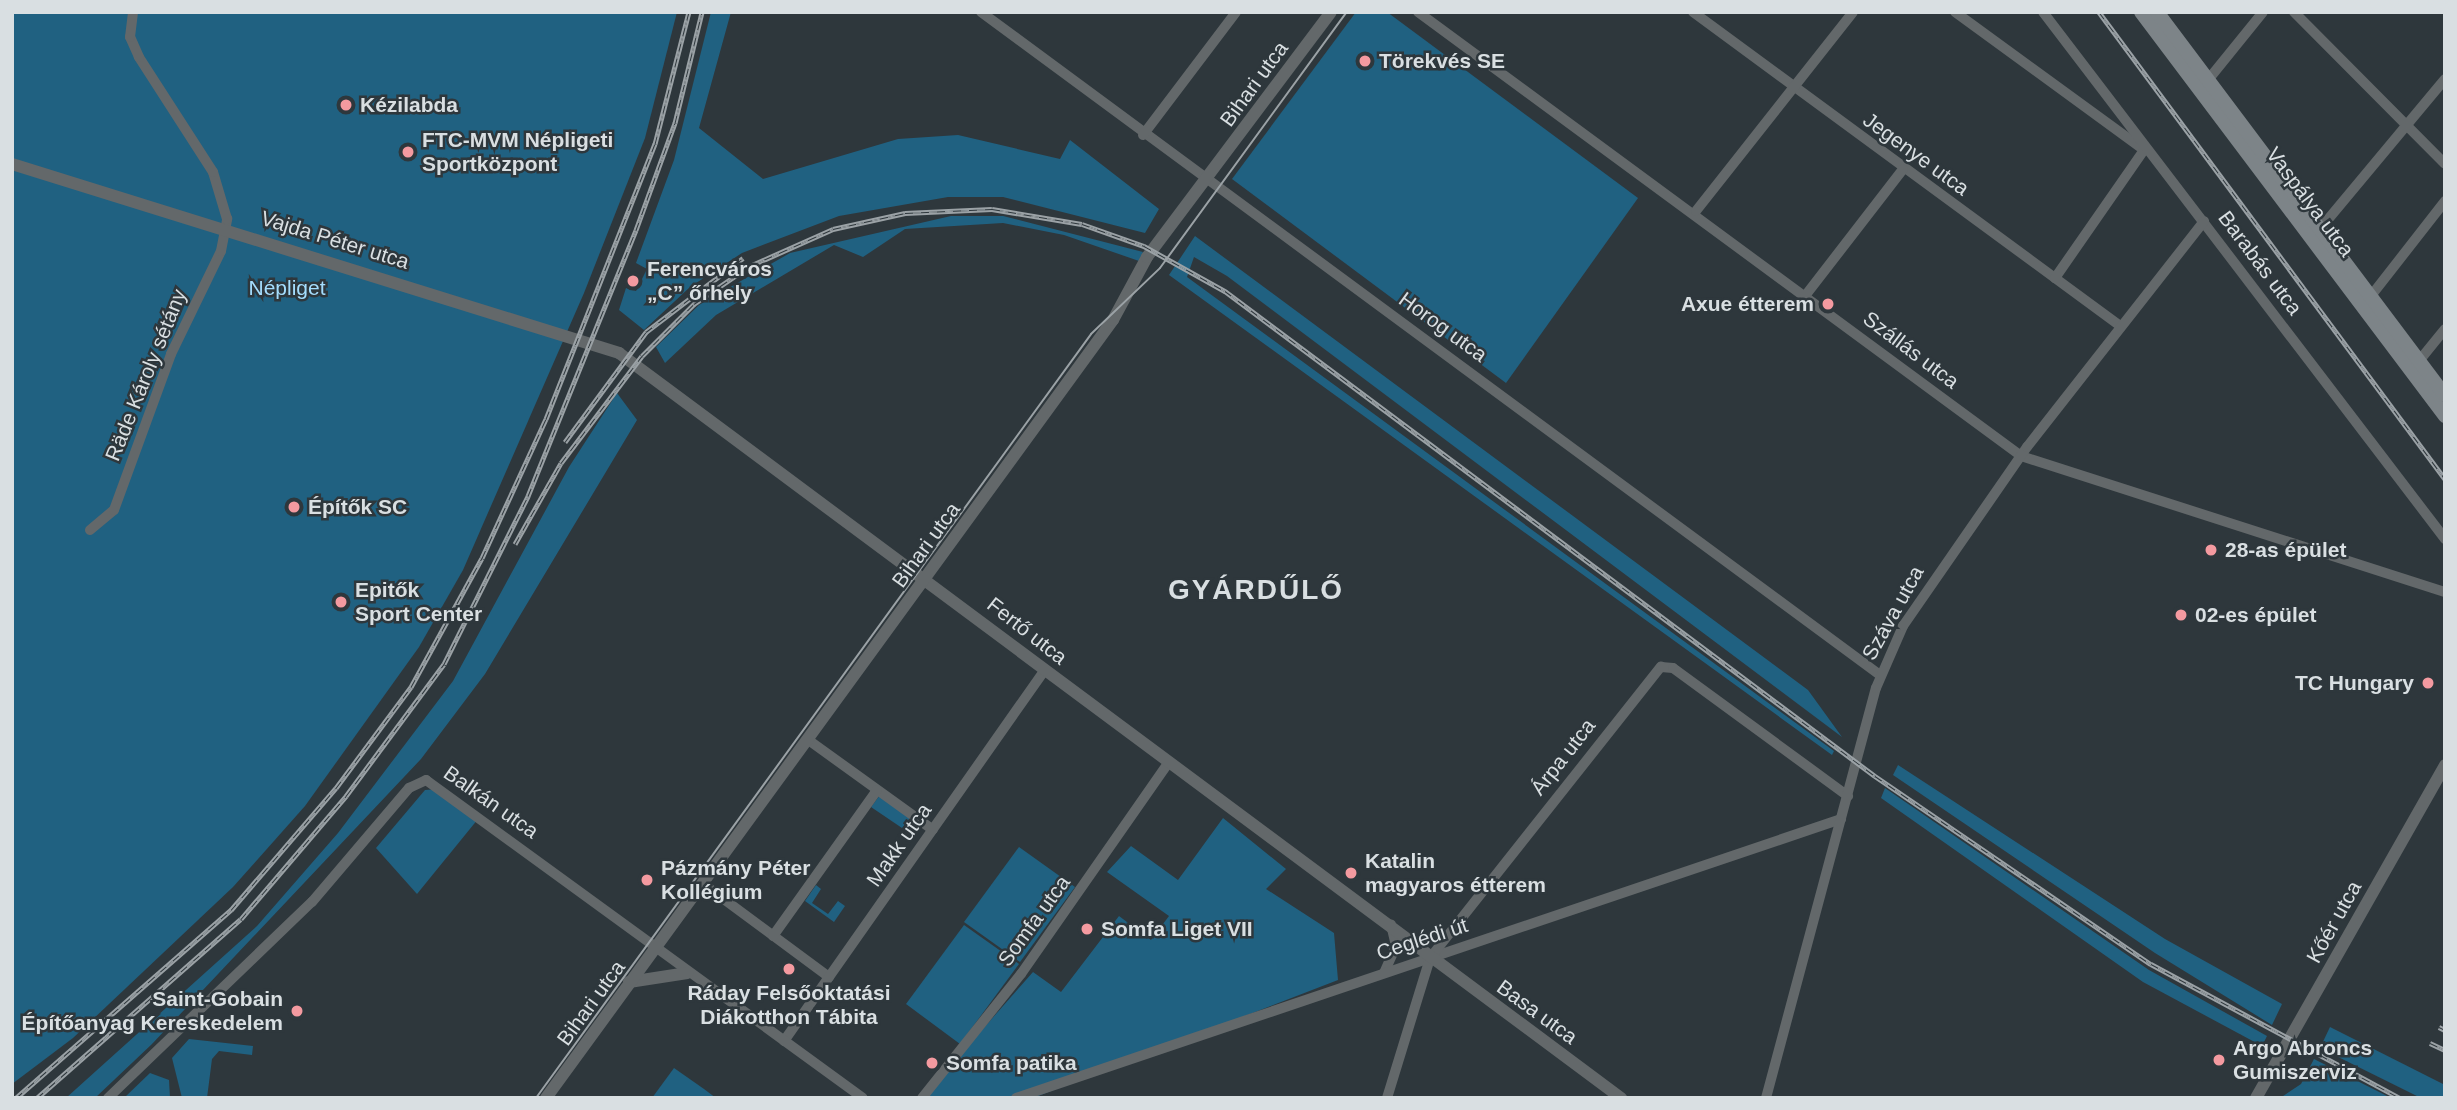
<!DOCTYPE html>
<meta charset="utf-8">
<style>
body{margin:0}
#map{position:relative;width:2457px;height:1110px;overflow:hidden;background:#2e373c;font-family:Helvetica,sans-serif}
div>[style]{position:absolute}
.green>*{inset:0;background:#206181}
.minor>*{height:10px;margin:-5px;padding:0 5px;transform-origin:5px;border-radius:5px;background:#63686a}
.tertiary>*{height:12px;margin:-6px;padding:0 6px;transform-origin:6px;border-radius:6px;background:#63686a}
.secondary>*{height:14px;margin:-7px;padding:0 7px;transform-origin:7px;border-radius:7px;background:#7d8488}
.tram>*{height:2px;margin:-1px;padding:0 1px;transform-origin:1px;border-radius:1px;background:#9ba2a6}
.rail>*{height:5px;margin-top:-2.5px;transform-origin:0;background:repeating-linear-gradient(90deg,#2e373c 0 8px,#9ba2a6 0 16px);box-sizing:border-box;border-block:2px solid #9ba2a6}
.dots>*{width:19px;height:19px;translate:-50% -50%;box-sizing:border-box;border:4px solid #2e373c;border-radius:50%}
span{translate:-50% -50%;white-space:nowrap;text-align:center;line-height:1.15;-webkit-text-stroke:5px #2e373c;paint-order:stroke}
.poi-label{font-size:21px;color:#d9dfe2;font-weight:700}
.left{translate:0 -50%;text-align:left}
.right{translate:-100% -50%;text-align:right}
.street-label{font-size:21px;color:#d9dfe2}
.park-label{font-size:21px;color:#a4ddfd}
.district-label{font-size:28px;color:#d9dfe2;font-weight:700;letter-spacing:2px}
.frame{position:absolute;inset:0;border:14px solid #d9dfe2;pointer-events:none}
</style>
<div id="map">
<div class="green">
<div style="clip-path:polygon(12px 12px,677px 12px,645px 138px,584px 293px,463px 570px,419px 647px,305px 806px,233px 887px,73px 1038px,12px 1084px)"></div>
<div style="clip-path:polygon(711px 12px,731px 12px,699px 128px,763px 179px,898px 139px,958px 135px,1060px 159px,1070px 140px,1159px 209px,1145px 233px,1003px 197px,948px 197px,839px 216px,742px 253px,690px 287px,644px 330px,619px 310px,626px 288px,636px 291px,647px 269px,636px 263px,674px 160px)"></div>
<div style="clip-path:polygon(1356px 12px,1387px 12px,1638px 198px,1506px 383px,1232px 179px)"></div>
<div style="clip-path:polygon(951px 216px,1003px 216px,1143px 252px,1139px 261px,1064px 235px,1003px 223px,905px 229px,863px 257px,834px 245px,716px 315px,665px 363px,656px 347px,699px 305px,790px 253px)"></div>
<div style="clip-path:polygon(1195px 236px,1808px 690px,1842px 737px,1227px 276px,1194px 257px,1187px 277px,1834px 751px,1832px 755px,1169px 275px)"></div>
<div style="clip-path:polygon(617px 393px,637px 420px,485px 674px,421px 759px,152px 1044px,95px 1098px,66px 1098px,257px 926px,338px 833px,453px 681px,569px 467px)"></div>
<div style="clip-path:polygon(1898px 765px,2165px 939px,2282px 1004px,2272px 1025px,2155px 953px,1893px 775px)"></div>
<div style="clip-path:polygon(1885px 788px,2149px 970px,2267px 1036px,2262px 1046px,2143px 982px,1881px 798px)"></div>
<div style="clip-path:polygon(439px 789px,478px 819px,417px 894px,376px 848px,425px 790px)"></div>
<div style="clip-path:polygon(880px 795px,911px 817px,902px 828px,871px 807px)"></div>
<div style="clip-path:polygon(1223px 818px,1286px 869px,1266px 889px,1334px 933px,1338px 980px,1033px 1098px,922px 1098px,1033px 972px,1061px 992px,1119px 916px,1151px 940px,1169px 916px,1107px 872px,1131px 846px,1178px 880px)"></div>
<div style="clip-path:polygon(1019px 847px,1075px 887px,1020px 962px,964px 922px)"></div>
<div style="clip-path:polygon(816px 885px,821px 889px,812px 903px,828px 914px,838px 901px,845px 906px,834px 922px,805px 901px)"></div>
<div style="clip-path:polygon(964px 925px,1019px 964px,960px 1044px,906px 1004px)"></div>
<div style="clip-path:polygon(2330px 1027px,2445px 1085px,2445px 1098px,2421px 1098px,2320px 1048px)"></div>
<div style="clip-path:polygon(189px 1039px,253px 1046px,252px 1055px,219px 1051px,212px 1059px,207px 1098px,182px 1098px,172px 1058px)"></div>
<div style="clip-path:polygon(2314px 1059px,2391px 1098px,2280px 1098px,2301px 1084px)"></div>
<div style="clip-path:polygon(674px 1068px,704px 1089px,716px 1098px,652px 1098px)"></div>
<div style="clip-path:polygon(150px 1073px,169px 1080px,170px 1098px,124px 1098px)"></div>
</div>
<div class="minor">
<div style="left:981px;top:12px;width:1117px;rotate:36.41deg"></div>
<div style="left:1418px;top:12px;width:749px;rotate:36.36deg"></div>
<div style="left:2021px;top:456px;width:445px;rotate:17.8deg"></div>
<div style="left:1693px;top:12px;width:529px;rotate:36.31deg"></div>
<div style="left:1955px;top:12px;width:234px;rotate:36.1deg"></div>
<div style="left:2144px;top:150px;width:156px;rotate:124.8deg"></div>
<div style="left:2043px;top:12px;width:663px;rotate:52.66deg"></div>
<div style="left:2294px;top:12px;width:214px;rotate:45.2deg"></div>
<div style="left:2208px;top:80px;width:87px;rotate:-51deg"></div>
<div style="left:1143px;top:135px;width:154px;rotate:-52.9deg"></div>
<div style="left:1696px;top:211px;width:253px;rotate:-51.7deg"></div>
<div style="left:2320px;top:229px;width:195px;rotate:-50.2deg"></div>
<div style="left:1805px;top:296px;width:160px;rotate:-52.3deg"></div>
<div style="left:2367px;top:301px;width:127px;rotate:-52deg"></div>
<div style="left:2419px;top:361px;width:41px;rotate:-50.9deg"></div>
<div style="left:90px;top:530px;width:31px;rotate:-40deg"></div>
<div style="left:114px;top:510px;width:166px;rotate:-69.9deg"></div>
<div style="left:171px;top:354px;width:114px;rotate:-64.1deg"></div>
<div style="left:221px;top:251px;width:33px;rotate:-79deg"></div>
<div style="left:227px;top:219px;width:49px;rotate:-106.6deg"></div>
<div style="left:213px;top:172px;width:137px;rotate:-122.8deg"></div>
<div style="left:139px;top:57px;width:22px;rotate:-114deg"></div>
<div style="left:130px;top:37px;width:25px;rotate:-83deg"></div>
<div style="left:807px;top:739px;width:155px;rotate:35.8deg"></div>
<div style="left:702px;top:883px;width:158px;rotate:36.5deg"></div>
<div style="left:773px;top:936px;width:179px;rotate:-54.5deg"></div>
<div style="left:1384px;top:973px;width:30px;rotate:-66deg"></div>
<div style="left:1396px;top:946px;width:22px;rotate:-103deg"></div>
<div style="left:784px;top:1041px;width:454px;rotate:-54.9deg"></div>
<div style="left:108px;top:1098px;width:283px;rotate:-43.9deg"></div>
<div style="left:312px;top:902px;width:150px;rotate:-49.6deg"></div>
<div style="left:409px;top:788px;width:19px;rotate:-25deg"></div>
<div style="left:426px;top:780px;width:540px;rotate:36.04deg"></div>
<div style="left:922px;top:1098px;width:159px;rotate:-51.4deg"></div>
<div style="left:1021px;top:974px;width:259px;rotate:-55.1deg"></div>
<div style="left:1016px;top:1098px;width:871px;rotate:-18.68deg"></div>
<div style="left:1387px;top:1098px;width:146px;rotate:-72.9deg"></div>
<div style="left:1430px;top:958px;width:372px;rotate:-51.6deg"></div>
<div style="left:1661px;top:667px;width:12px;rotate:5deg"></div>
<div style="left:1673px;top:668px;width:217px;rotate:36.2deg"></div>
<div style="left:1766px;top:1098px;width:424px;rotate:-75deg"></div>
<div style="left:1876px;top:688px;width:68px;rotate:-66.5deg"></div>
<div style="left:1903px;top:626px;width:218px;rotate:-55.3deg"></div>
<div style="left:2027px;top:447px;width:287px;rotate:-51.9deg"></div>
</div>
<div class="tertiary">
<div style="left:12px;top:164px;width:636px;rotate:17.29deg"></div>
<div style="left:619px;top:353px;width:1249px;rotate:36.63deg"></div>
<div style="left:629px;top:982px;width:59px;rotate:-8.8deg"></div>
<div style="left:546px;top:1098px;width:963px;rotate:-53.92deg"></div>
<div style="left:1113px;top:320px;width:72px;rotate:-61.6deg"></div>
<div style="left:1147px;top:257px;width:306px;rotate:-53.1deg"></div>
<div style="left:2256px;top:1098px;width:383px;rotate:-60.4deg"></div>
</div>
<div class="secondary">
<div style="left:2141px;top:12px;width:506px;rotate:53.04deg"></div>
<div style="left:2157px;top:12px;width:479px;rotate:53.1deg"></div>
</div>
<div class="tram">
<div style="left:536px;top:1098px;width:944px;rotate:-54deg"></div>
<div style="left:1091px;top:334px;width:95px;rotate:-43.7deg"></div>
<div style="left:1160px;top:268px;width:317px;rotate:-53.9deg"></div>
</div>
<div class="rail">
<div style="left:2099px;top:12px;width:581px;rotate:53.47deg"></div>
<div style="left:565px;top:442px;width:137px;rotate:-53.6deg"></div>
<div style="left:646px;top:332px;width:122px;rotate:-37.3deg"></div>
<div style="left:515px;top:544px;width:93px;rotate:-60.4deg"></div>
<div style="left:561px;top:463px;width:134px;rotate:-52.9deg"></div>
<div style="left:642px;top:356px;width:74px;rotate:-45deg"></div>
<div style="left:694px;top:304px;width:68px;rotate:-34.2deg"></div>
<div style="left:750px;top:266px;width:91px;rotate:-24deg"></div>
<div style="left:833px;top:229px;width:74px;rotate:-12.5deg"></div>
<div style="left:905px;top:213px;width:87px;rotate:-2.6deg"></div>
<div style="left:992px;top:209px;width:91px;rotate:9.5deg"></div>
<div style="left:1082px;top:224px;width:66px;rotate:19.5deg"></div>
<div style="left:1144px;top:246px;width:93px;rotate:29.1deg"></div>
<div style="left:1225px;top:291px;width:811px;rotate:36.73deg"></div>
<div style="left:1875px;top:776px;width:334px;rotate:34.3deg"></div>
<div style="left:2151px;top:964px;width:283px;rotate:28.3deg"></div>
<div style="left:2439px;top:1027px;width:7px;rotate:27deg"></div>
<div style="left:2430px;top:1043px;width:17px;rotate:25deg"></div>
<div style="left:16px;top:1098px;width:286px;rotate:-41.2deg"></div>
<div style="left:231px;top:910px;width:161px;rotate:-49.3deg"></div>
<div style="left:336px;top:788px;width:126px;rotate:-53.4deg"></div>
<div style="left:411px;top:687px;width:147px;rotate:-61.2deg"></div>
<div style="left:482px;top:558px;width:153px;rotate:-65.3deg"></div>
<div style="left:546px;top:419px;width:296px;rotate:-68.4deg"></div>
<div style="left:655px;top:144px;width:136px;rotate:-75.6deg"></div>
<div style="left:37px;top:1098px;width:271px;rotate:-41.3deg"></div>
<div style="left:241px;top:919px;width:162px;rotate:-49.5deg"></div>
<div style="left:346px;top:796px;width:164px;rotate:-53.4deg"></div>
<div style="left:444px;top:664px;width:188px;rotate:-63.4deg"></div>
<div style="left:528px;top:496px;width:287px;rotate:-67.9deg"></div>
<div style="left:636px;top:230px;width:114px;rotate:-70deg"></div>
<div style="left:675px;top:123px;width:114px;rotate:-76.3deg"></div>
</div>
<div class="dots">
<div style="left:1365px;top:61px;background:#f49aa0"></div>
<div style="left:346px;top:105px;background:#f49aa0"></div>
<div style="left:408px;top:152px;background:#f49aa0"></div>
<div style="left:633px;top:281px;background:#f49aa0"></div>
<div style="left:1828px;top:304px;background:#f49aa0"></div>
<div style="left:294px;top:507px;background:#f49aa0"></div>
<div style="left:2211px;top:550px;background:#f49aa0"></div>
<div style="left:341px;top:602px;background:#f49aa0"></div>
<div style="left:2181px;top:615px;background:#f49aa0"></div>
<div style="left:2428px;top:683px;background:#f49aa0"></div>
<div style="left:1351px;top:873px;background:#f49aa0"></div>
<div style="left:647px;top:880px;background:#f49aa0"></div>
<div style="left:1087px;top:929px;background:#f49aa0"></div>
<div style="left:789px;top:969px;background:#f49aa0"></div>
<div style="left:297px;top:1011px;background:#f49aa0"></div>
<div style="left:2219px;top:1060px;background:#f49aa0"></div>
<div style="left:932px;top:1063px;background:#f49aa0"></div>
</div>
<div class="poi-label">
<span class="left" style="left:1379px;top:61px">Törekvés SE</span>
<span class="left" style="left:360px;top:105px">Kézilabda</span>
<span class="left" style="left:422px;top:152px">FTC-MVM Népligeti<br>Sportközpont</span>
<span class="left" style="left:647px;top:281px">Ferencváros<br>„C” őrhely</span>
<span class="right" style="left:1814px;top:304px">Axue étterem</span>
<span class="left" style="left:308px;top:507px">Építők SC</span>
<span class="left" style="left:2225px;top:550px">28-as épület</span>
<span class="left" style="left:355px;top:602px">Epitők<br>Sport Center</span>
<span class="left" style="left:2195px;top:615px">02-es épület</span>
<span class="right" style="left:2414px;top:683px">TC Hungary</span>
<span class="left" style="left:1365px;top:873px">Katalin<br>magyaros étterem</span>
<span class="left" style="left:661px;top:880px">Pázmány Péter<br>Kollégium</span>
<span class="left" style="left:1101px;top:929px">Somfa Liget VII</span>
<span style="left:789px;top:1005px">Ráday Felsőoktatási<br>Diákotthon Tábita</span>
<span class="right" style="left:283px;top:1011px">Saint-Gobain<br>Építőanyag Kereskedelem</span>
<span class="left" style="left:2233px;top:1060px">Argo Abroncs<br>Gumiszerviz</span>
<span class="left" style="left:946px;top:1063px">Somfa patika</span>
</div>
<div class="street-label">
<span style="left:1254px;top:84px;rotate:-54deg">Bihari utca</span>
<span style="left:1916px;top:154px;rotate:36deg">Jegenye utca</span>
<span style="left:2310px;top:202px;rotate:53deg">Vaspálya utca</span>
<span style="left:335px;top:240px;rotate:17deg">Vajda Péter utca</span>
<span style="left:2260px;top:263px;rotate:53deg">Barabás utca</span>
<span style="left:1443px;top:327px;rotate:36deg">Horog utca</span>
<span style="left:1911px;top:350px;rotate:37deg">Szállás utca</span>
<span style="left:146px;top:375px;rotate:-68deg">Räde Károly sétány</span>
<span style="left:926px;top:545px;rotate:-54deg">Bihari utca</span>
<span style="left:1893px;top:613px;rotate:-61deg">Száva utca</span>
<span style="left:1027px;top:631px;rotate:38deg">Fertő utca</span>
<span style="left:1563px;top:757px;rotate:-52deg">Árpa utca</span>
<span style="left:491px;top:802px;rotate:35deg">Balkán utca</span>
<span style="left:899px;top:845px;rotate:-55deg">Makk utca</span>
<span style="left:1034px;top:921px;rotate:-54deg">Somfa utca</span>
<span style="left:2334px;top:922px;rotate:-61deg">Kőér utca</span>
<span style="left:1422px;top:939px;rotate:-18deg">Ceglédi út</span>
<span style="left:591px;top:1003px;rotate:-54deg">Bihari utca</span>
<span style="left:1537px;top:1012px;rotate:36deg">Basa utca</span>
</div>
<div class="park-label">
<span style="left:287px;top:288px">Népliget</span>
</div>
<div class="district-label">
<span style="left:1256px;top:590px">GYÁRDŰLŐ</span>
</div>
<div class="frame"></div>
</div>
